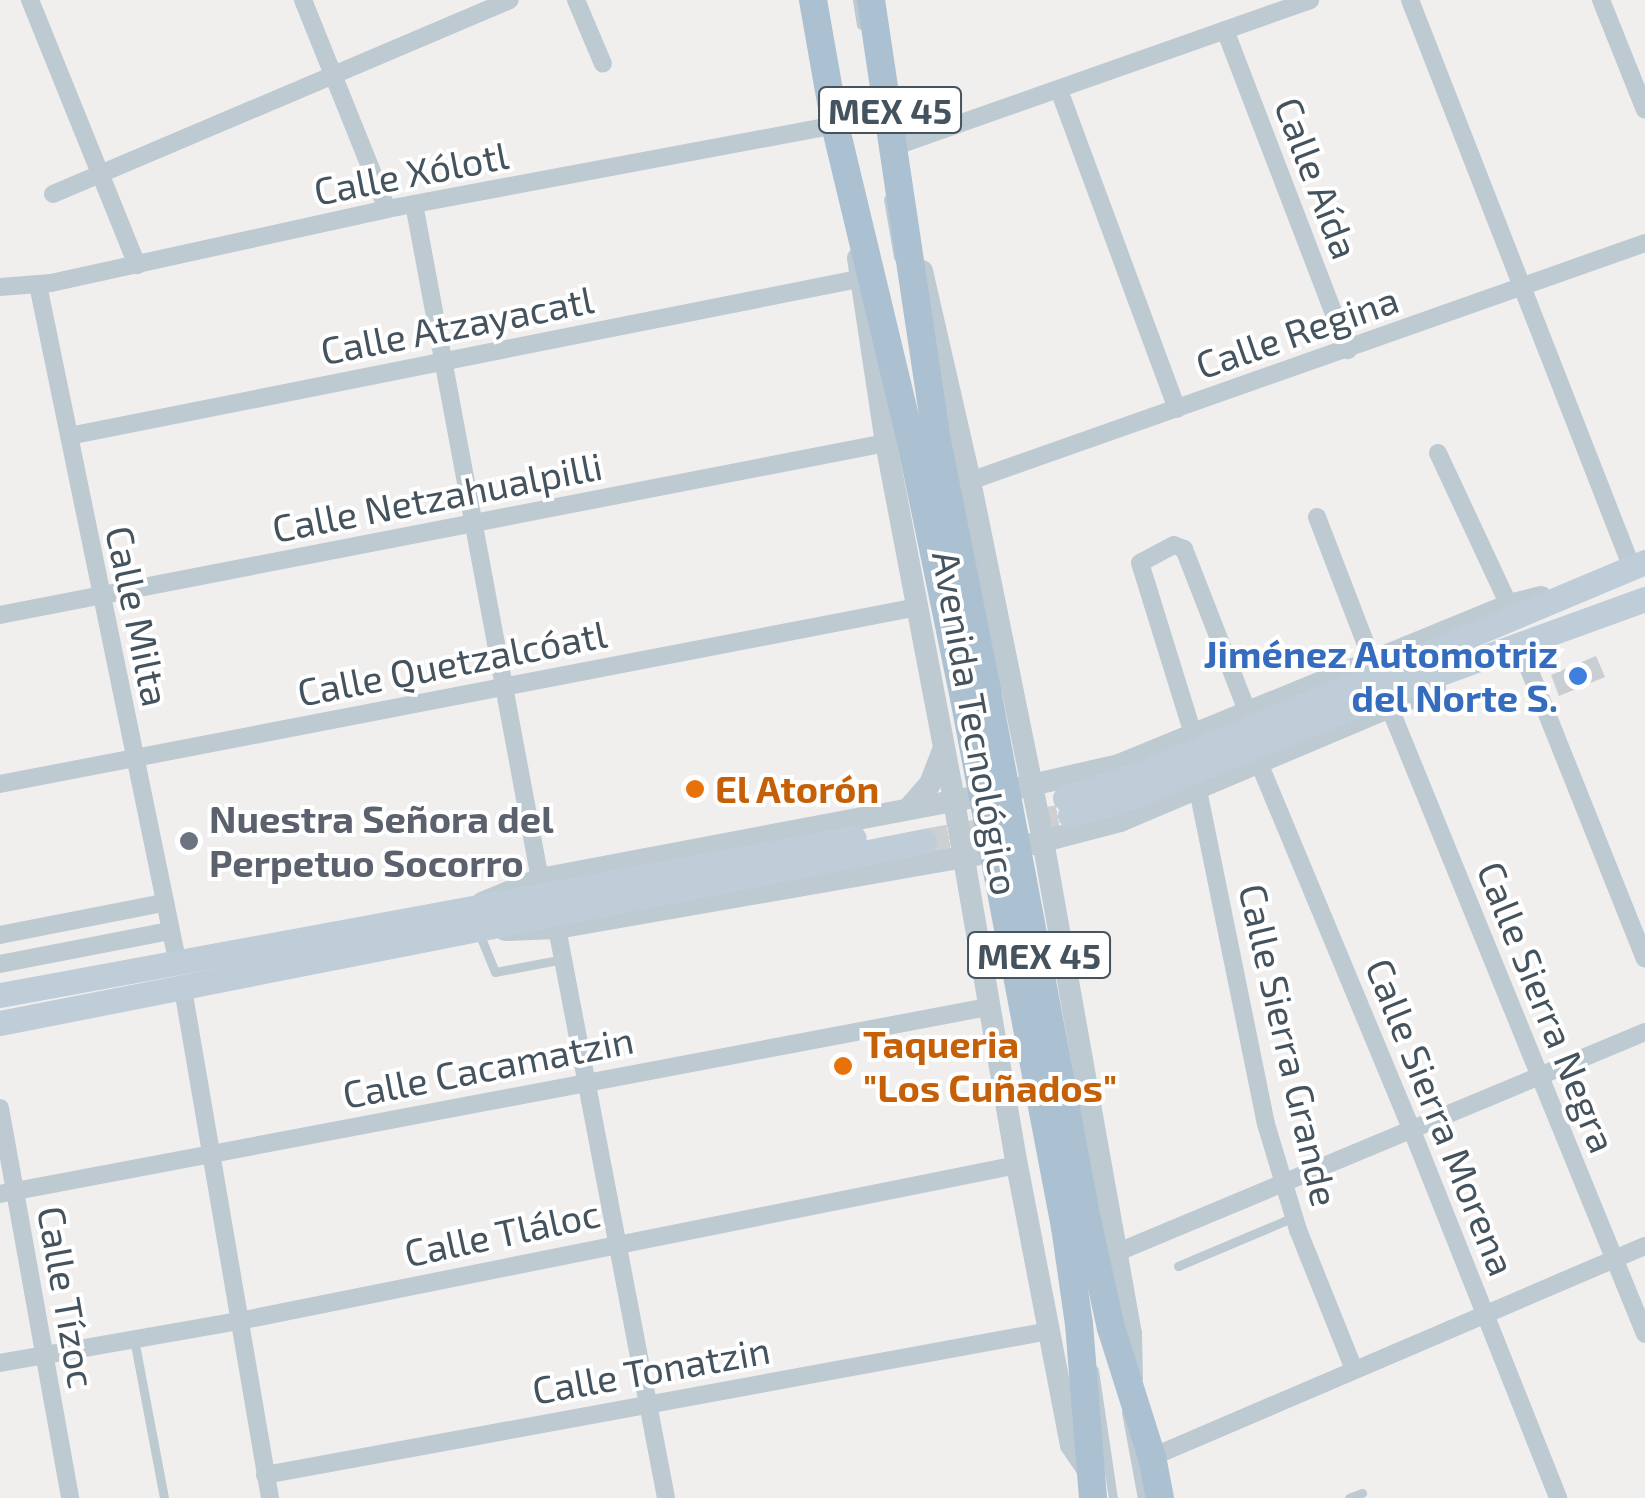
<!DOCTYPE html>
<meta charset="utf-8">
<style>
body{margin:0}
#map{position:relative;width:1645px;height:1498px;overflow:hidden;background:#f1eeee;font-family:"Exo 2",sans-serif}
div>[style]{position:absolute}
.building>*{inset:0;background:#c9ced3}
.secondary-tunnel>*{height:25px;margin-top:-12.5px;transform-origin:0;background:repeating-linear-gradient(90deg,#cecfd1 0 25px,transparent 0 37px)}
.service>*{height:9px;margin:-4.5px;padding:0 4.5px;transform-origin:4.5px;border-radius:4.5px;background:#bdcad2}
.minor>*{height:18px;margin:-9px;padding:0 9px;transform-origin:9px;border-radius:9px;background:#bdcad2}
.tertiary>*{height:22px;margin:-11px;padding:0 11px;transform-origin:11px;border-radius:11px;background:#bdcad2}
.secondary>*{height:25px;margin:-12.5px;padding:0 12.5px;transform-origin:12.5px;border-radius:12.5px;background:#bfcdd9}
.primary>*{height:28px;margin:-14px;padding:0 14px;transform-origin:14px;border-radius:14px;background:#abc0d0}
.primary-bridge>*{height:28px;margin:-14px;padding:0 14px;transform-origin:14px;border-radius:14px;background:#abc0d0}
.dots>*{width:28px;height:28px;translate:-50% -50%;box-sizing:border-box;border:5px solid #fff;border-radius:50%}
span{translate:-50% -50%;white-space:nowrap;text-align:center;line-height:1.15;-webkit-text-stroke:8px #fff;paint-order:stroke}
.shield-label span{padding:2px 8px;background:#fff;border:2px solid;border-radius:8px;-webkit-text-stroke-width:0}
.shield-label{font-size:35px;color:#44535d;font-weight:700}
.street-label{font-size:38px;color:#44535d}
.shop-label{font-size:38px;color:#366cbe;font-weight:700}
.right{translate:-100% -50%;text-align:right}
.food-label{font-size:38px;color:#c56008;font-weight:700}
.left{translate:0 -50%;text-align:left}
.worship-label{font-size:38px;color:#5b616d;font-weight:700}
</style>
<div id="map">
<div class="building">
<div style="clip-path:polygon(1596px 656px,1605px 677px,1559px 696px,1551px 675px)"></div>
</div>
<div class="secondary-tunnel">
<div style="left:924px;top:841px;width:148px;rotate:-10.1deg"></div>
</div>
<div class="service">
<div style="left:857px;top:0;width:25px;rotate:81deg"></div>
<div style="left:888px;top:199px;width:59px;rotate:80.2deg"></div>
<div style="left:479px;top:933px;width:42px;rotate:67.7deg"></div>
<div style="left:495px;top:972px;width:69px;rotate:-10.8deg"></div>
<div style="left:1178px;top:1266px;width:126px;rotate:-22.9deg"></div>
<div style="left:134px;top:1339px;width:162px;rotate:79.3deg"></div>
<div style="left:1094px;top:1370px;width:129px;rotate:81.6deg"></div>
<div style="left:1126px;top:1412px;width:87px;rotate:79.5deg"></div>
<div style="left:1349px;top:1498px;width:14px;rotate:-21deg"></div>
</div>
<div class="minor">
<div style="left:30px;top:0;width:286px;rotate:68deg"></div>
<div style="left:303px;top:0;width:225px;rotate:68.1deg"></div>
<div style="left:576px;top:0;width:69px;rotate:67.1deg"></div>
<div style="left:1410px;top:0;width:610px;rotate:68.65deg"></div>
<div style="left:1601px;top:0;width:118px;rotate:68.2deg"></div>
<div style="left:1225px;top:30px;width:343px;rotate:69deg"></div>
<div style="left:1059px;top:90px;width:340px;rotate:69.7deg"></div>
<div style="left:896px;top:146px;width:439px;rotate:-19.4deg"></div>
<div style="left:53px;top:194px;width:496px;rotate:-23deg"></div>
<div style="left:414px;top:204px;width:687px;rotate:79.43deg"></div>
<div style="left:38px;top:285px;width:689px;rotate:78.36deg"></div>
<div style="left:0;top:287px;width:51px;rotate:-4.5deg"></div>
<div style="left:51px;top:283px;width:344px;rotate:-12.4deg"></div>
<div style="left:387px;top:209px;width:456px;rotate:-10.6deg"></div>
<div style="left:69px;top:436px;width:804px;rotate:-11.25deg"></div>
<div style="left:1438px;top:453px;width:168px;rotate:65deg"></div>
<div style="left:970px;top:481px;width:716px;rotate:-19.42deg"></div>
<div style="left:1317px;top:517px;width:153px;rotate:69deg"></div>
<div style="left:0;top:615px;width:903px;rotate:-10.99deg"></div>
<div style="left:1523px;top:654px;width:328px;rotate:68.2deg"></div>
<div style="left:1389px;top:706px;width:678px;rotate:67.82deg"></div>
<div style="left:1193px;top:734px;width:179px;rotate:-107.2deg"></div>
<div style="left:1140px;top:563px;width:38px;rotate:-28deg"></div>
<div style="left:1174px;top:545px;width:11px;rotate:22deg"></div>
<div style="left:1184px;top:549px;width:174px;rotate:68.7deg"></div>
<div style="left:1259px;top:763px;width:395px;rotate:67.4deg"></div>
<div style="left:1411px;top:1128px;width:398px;rotate:68.3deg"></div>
<div style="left:0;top:784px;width:934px;rotate:-10.92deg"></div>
<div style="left:1198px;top:790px;width:341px;rotate:78.5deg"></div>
<div style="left:1266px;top:1124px;width:111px;rotate:73.2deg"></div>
<div style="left:1298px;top:1230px;width:148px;rotate:68.1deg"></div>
<div style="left:557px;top:928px;width:580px;rotate:79.17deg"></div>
<div style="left:0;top:935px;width:166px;rotate:-11.1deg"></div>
<div style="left:0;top:964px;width:172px;rotate:-11deg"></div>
<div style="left:183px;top:989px;width:516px;rotate:80.3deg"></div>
<div style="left:0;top:1108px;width:396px;rotate:79.8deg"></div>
<div style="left:0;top:1194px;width:1006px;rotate:-10.72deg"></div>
<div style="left:1118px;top:1252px;width:571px;rotate:-22.66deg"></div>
<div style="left:0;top:1363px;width:243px;rotate:-10deg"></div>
<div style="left:239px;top:1321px;width:793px;rotate:-11.34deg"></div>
<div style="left:1152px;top:1457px;width:536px;rotate:-23.17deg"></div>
<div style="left:265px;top:1475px;width:797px;rotate:-10.41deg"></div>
</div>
<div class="tertiary">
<div style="left:858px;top:258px;width:187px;rotate:81.4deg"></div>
<div style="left:886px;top:443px;width:364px;rotate:79.2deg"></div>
<div style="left:954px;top:801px;width:369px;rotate:80.2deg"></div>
<div style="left:1017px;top:1165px;width:285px;rotate:79.1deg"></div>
<div style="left:1071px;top:1445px;width:34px;rotate:56deg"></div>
<div style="left:922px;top:271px;width:215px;rotate:77.1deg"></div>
<div style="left:970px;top:481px;width:367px;rotate:78.5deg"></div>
<div style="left:1043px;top:841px;width:501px;rotate:79.88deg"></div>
<div style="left:1131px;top:1334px;width:44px;rotate:88.7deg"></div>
<div style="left:1018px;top:788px;width:104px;rotate:-12.8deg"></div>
<div style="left:1119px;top:765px;width:422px;rotate:-22.3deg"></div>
<div style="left:1509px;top:605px;width:33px;rotate:-14deg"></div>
<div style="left:908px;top:809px;width:33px;rotate:-49deg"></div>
<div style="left:930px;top:784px;width:34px;rotate:-69deg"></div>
<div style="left:1032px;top:844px;width:91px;rotate:-14.6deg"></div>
<div style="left:1120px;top:821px;width:342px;rotate:-22.9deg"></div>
<div style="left:482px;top:903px;width:63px;rotate:-22.5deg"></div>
<div style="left:540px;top:879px;width:435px;rotate:-10.7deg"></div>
<div style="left:505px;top:930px;width:52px;rotate:-2.2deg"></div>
<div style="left:557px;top:928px;width:425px;rotate:-9.9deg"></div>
</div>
<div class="secondary">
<div style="left:1065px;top:798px;width:86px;rotate:-18.2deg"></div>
<div style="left:1147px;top:771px;width:540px;rotate:-22.77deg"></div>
<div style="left:1070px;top:815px;width:61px;rotate:-16.1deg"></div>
<div style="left:1129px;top:798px;width:283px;rotate:-22.2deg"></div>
<div style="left:1391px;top:691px;width:270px;rotate:-19.9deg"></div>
<div style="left:0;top:995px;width:868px;rotate:-10.42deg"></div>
<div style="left:0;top:1023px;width:942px;rotate:-11.14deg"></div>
</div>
<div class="primary">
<div style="left:813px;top:0;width:127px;rotate:80deg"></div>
<div style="left:835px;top:125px;width:326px;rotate:76.5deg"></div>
<div style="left:911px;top:442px;width:261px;rotate:78.3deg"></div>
<div style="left:871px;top:0;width:451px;rotate:81.5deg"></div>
<div style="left:938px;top:446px;width:249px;rotate:78.6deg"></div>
<div style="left:1087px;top:1220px;width:111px;rotate:77.5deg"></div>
<div style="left:1111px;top:1328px;width:135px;rotate:72.4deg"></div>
<div style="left:1152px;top:1457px;width:42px;rotate:79deg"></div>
<div style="left:1065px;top:1227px;width:98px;rotate:81.8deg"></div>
<div style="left:1079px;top:1324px;width:175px;rotate:85.4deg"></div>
</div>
<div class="primary-bridge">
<div style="left:987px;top:690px;width:539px;rotate:79.32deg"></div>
<div style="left:964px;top:698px;width:539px;rotate:79.19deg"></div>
</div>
<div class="dots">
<div style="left:1578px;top:676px;background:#3f7fe0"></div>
<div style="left:695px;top:789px;background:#e8710a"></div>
<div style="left:189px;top:841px;background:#6b7280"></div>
<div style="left:843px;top:1066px;background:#e8710a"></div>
</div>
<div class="shield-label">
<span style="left:890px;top:110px">MEX 45</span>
<span style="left:1039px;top:955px">MEX 45</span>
</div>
<div class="street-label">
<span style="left:411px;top:173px;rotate:-11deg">Calle Xólotl</span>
<span style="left:1317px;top:178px;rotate:69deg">Calle Aída</span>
<span style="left:457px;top:325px;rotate:-11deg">Calle Atzayacatl</span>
<span style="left:1297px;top:332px;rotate:-19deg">Calle Regina</span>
<span style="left:437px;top:497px;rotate:-11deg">Calle Netzahualpilli</span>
<span style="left:138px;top:616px;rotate:78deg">Calle Milta</span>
<span style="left:452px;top:663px;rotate:-11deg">Calle Quetzalcóatl</span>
<span style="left:976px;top:723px;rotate:80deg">Avenida Tecnológico</span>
<span style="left:1547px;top:1007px;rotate:68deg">Calle Sierra Negra</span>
<span style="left:1289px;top:1045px;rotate:77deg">Calle Sierra Grande</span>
<span style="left:488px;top:1067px;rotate:-11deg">Calle Cacamatzin</span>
<span style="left:1441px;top:1117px;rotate:68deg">Calle Sierra Morena</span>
<span style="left:502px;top:1233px;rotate:-12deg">Calle Tláloc</span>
<span style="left:67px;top:1297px;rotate:80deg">Calle Tízoc</span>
<span style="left:651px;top:1370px;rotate:-10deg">Calle Tonatzin</span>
</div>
<div class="shop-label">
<span class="right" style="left:1558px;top:676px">Jiménez Automotriz<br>del Norte S.</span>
</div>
<div class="food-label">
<span class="left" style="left:715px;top:789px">El Atorón</span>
<span class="left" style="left:863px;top:1066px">Taqueria<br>"Los Cuñados"</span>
</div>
<div class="worship-label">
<span class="left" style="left:209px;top:841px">Nuestra Señora del<br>Perpetuo Socorro</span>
</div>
</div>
